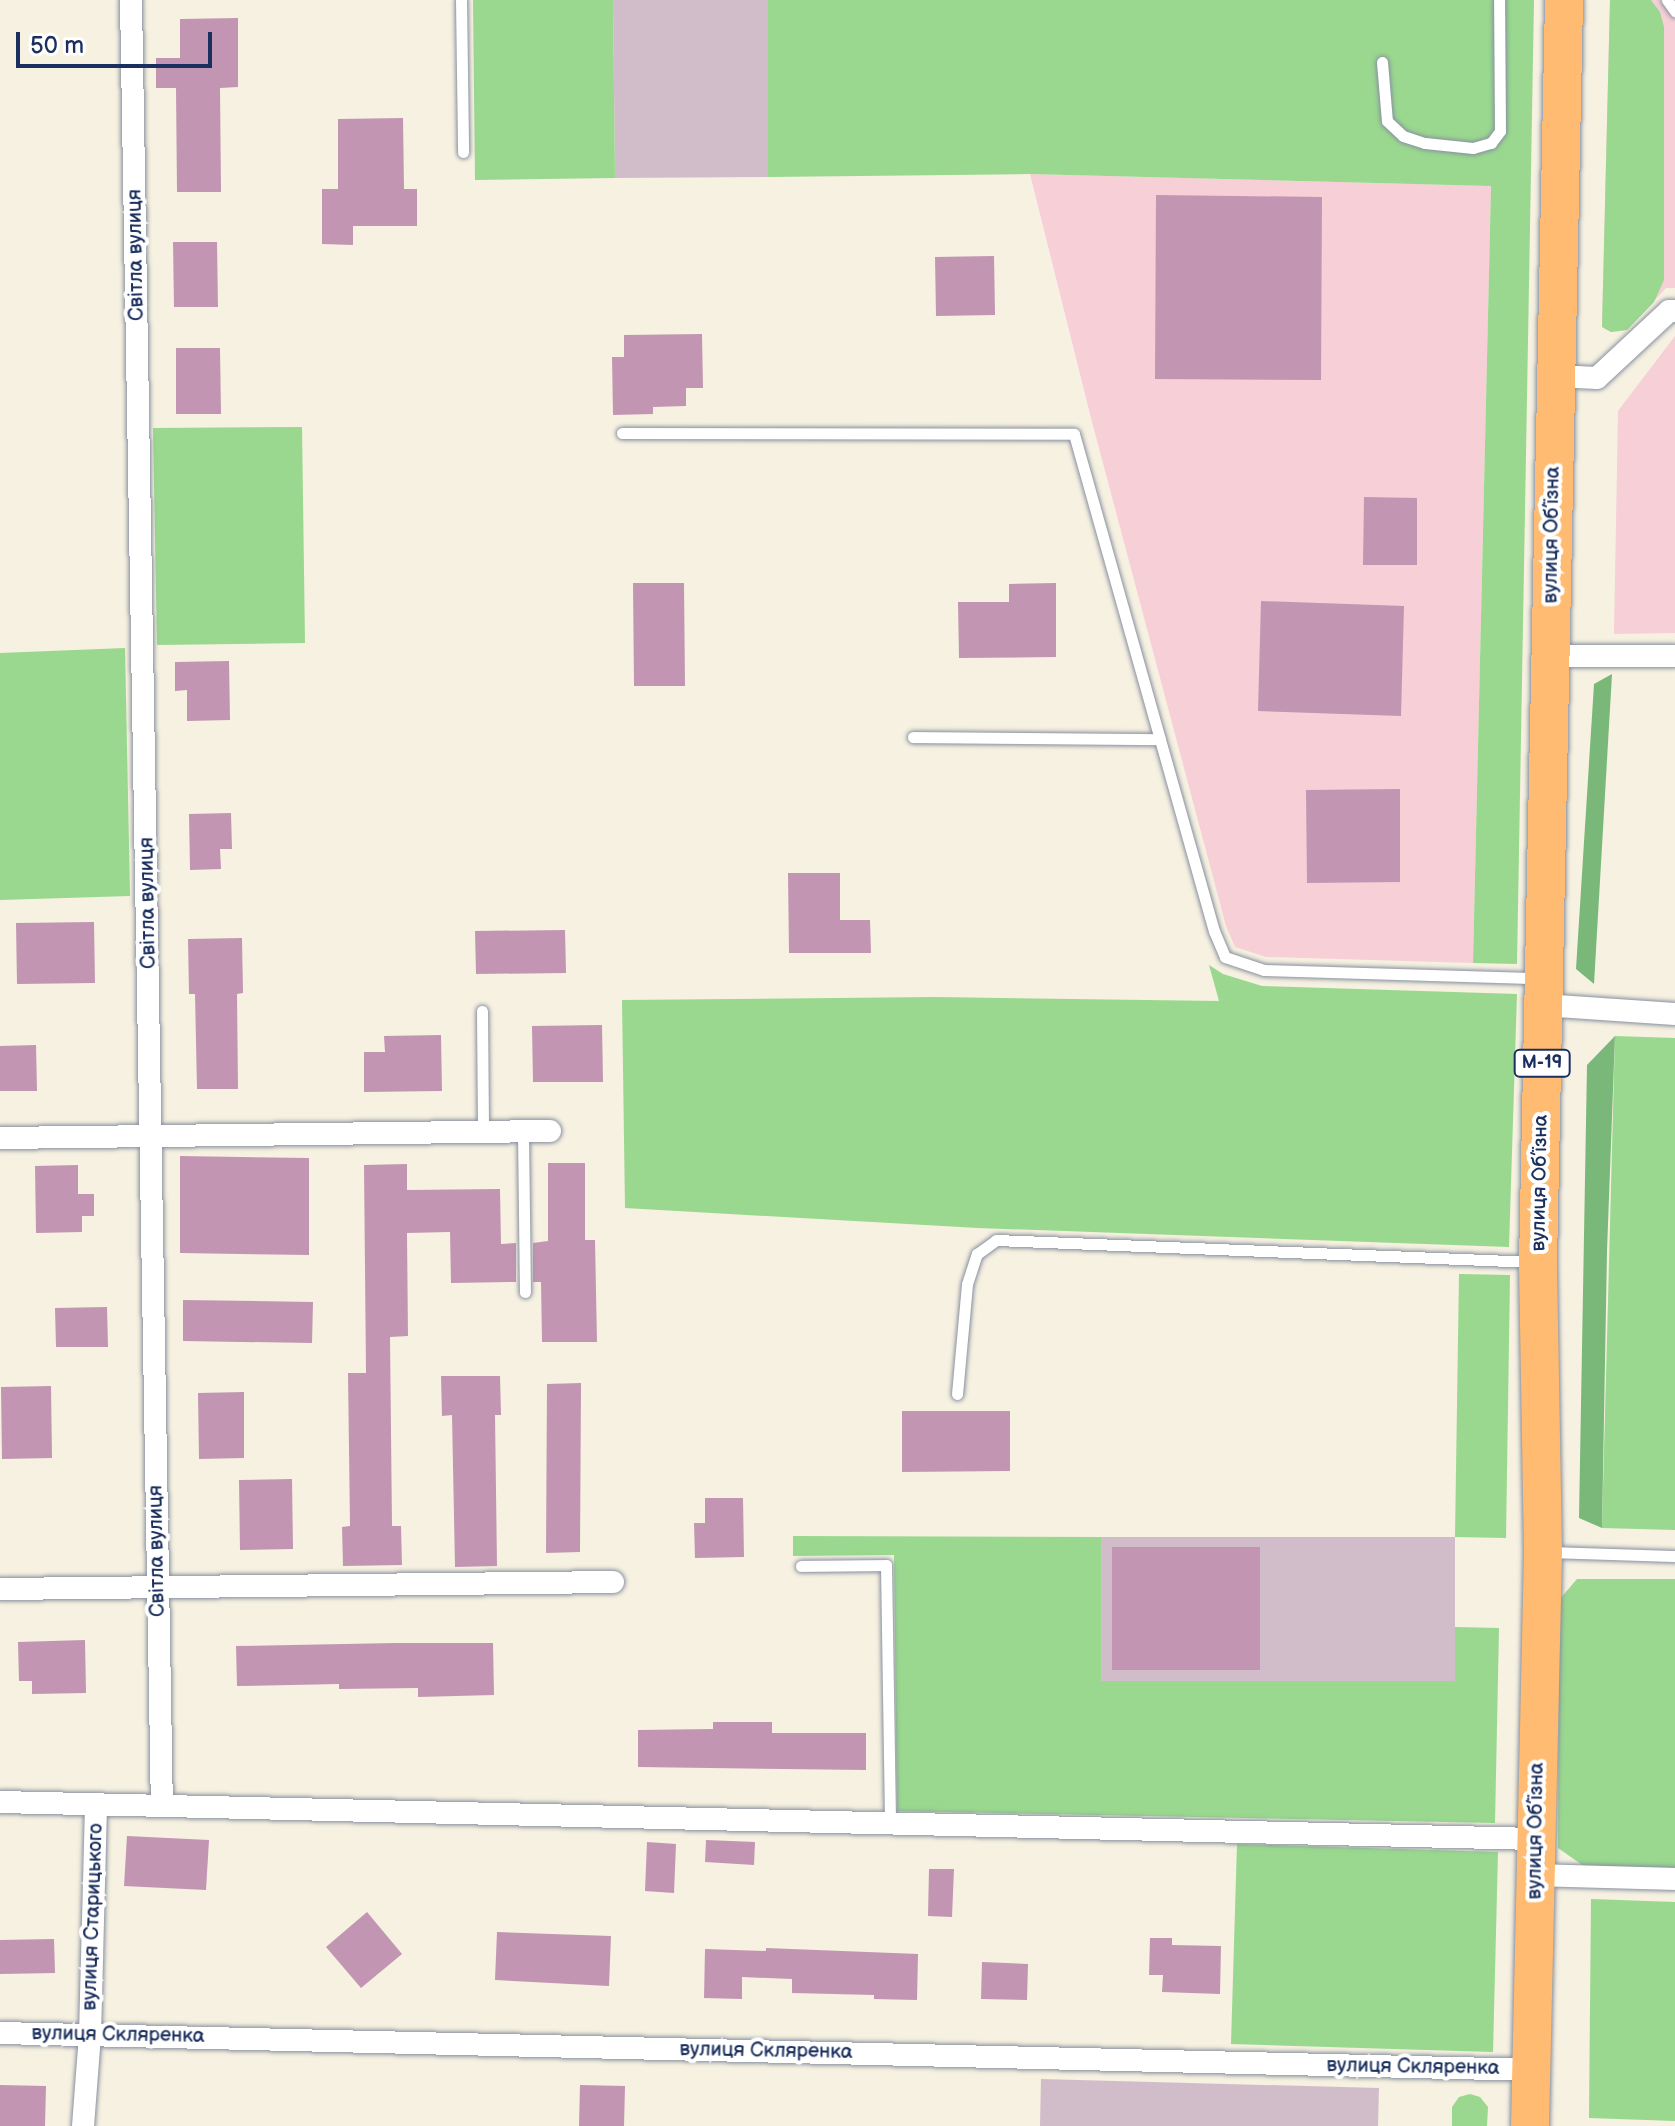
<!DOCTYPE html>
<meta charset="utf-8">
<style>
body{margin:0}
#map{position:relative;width:1675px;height:2126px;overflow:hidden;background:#f6f1e1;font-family:"Balsamiq Sans",sans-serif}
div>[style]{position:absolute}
.built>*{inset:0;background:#f6cfd7}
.industrial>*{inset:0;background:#d1bdc9}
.green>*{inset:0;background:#99d88e}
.forest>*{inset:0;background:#7ab879}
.building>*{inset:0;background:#c295b2}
.roads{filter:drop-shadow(0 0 2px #8890a0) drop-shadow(0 0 2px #8890a0)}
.service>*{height:11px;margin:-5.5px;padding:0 5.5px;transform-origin:5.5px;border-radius:5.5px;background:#fff}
.minor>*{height:22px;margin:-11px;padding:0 11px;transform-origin:11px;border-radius:11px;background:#fff}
.trunk>*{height:38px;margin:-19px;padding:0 19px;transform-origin:19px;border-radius:19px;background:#ffbb71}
span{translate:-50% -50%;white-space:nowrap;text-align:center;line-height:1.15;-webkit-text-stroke:8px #fff;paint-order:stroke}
.shield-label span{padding:2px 6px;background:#fff;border:2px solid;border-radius:6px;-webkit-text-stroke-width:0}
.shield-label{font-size:18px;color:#1b2f5e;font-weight:700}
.street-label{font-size:20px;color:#1b2f5e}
.scale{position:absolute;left:16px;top:32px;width:196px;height:36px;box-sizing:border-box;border:4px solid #1b2f5e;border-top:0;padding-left:10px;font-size:24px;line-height:28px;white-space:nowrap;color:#1b2f5e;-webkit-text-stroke:6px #fff;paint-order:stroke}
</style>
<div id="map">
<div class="built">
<div style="clip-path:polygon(1610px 0,1675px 0,1675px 288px,1666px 288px,1627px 330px,1611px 332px,1602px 327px)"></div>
<div style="clip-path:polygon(1030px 174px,1491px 186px,1473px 963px,1266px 957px,1235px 947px,1226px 926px,1091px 418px)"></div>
<div style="clip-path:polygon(1675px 336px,1675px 633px,1614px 634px,1618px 411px)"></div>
</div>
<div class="industrial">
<div style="clip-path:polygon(613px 0,768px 0,768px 177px,615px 178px)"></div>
<div style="clip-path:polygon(1101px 1537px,1455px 1537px,1455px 1681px,1100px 1681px)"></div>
<div style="clip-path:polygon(1041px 2079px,1379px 2088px,1378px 2126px,1040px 2126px)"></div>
</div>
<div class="green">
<div style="clip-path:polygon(473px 0,613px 0,615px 178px,475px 180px)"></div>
<div style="clip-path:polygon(768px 0,1534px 0,1517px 964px,1473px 963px,1491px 186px,1030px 174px,768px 177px)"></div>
<div style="clip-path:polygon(1610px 0,1651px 0,1660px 12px,1664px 27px,1664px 280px,1654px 302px,1627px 330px,1611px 332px,1602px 327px)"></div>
<div style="clip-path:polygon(302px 427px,305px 643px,157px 645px,153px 428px)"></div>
<div style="clip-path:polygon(125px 648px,130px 896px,0 900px,0 653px)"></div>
<div style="clip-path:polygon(1209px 965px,1223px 974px,1262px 986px,1517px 994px,1509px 1247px,978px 1228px,625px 1208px,622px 1000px,935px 997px,1219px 1001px)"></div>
<div style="clip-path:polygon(1615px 1036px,1675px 1038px,1675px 1530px,1602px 1528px)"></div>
<div style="clip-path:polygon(1459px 1274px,1510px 1275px,1506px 1538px,1455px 1537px)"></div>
<div style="clip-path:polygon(793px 1536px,1101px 1537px,1101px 1681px,1455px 1681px,1455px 1627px,1499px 1628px,1495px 1823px,897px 1811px,894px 1555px,793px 1556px)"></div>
<div style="clip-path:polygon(1577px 1579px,1675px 1579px,1675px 1870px,1588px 1869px,1558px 1848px,1559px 1600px)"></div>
<div style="clip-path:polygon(1237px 1844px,1498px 1852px,1493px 2052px,1231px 2044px)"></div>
<div style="clip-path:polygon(1591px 1899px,1675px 1902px,1675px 2121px,1589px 2118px)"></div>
<div style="clip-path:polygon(1470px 2094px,1480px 2097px,1488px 2107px,1487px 2126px,1452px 2126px,1452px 2107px,1459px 2097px)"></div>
</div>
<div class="forest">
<div style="clip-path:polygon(1612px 674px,1594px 984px,1576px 969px,1594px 684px)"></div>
<div style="clip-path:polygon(1615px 1036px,1607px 1251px,1602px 1528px,1579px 1518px,1587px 1065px)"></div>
</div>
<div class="building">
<div style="clip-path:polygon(238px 18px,238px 87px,220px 88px,221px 192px,177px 192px,176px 88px,156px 88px,156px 58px,180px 58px,180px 19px)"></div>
<div style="clip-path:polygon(403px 118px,404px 189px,417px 189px,417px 226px,353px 226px,353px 245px,322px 244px,322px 189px,338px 189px,338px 119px)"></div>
<div style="clip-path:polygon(1156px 195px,1322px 197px,1321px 380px,1155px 379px)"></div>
<div style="clip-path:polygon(173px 242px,217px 242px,218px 307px,174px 307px)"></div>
<div style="clip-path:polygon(994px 256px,995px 315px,936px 316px,935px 257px)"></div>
<div style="clip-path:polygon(702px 334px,703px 388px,686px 388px,686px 406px,653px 407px,653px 414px,613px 415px,612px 357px,624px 357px,624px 335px)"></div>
<div style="clip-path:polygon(176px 348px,220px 348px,221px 414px,176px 414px)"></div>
<div style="clip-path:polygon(1364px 497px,1417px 498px,1417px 565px,1363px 565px)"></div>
<div style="clip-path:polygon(633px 583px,684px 583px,685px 686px,634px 686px)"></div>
<div style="clip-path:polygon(1056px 583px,1056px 657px,959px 658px,958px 602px,1009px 602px,1009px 584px)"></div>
<div style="clip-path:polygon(1261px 601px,1404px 606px,1401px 716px,1258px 711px)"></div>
<div style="clip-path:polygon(229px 661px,230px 720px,187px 721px,187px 690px,175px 691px,175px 662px)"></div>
<div style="clip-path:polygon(1400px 789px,1400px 882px,1307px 883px,1306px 790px)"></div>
<div style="clip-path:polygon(231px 813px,232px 849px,220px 849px,221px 869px,190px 870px,189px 814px)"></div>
<div style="clip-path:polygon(788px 873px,840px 873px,840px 920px,870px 920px,871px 953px,789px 953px)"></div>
<div style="clip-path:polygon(94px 922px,95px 983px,17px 984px,16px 923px)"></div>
<div style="clip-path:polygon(565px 930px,566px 973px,476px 974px,475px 931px)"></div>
<div style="clip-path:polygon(242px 938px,243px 993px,237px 994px,238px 1089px,197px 1089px,195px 994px,189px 994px,188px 939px)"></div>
<div style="clip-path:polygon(602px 1025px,603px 1082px,533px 1082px,532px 1026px)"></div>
<div style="clip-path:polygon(441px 1035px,442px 1091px,364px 1092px,364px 1052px,385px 1052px,384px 1036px)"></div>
<div style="clip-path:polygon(36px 1045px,37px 1091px,0 1091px,0 1046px)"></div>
<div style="clip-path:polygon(180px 1156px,309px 1158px,309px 1255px,180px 1253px)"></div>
<div style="clip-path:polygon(548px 1163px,585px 1163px,585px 1240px,595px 1240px,597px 1342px,542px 1342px,541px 1282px,533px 1282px,533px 1243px,548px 1241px)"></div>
<div style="clip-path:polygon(407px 1164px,407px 1190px,500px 1189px,501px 1244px,516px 1243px,516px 1282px,451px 1283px,450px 1232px,407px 1233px,408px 1336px,390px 1337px,392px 1526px,401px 1526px,402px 1565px,343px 1566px,342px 1527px,350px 1526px,348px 1373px,366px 1373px,364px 1165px)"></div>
<div style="clip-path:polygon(78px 1165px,78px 1194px,94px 1194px,94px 1216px,82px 1216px,82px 1232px,36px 1233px,35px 1166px)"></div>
<div style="clip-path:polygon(183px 1300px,313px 1302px,312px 1343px,183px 1341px)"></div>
<div style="clip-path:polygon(107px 1307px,108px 1347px,56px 1347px,55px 1308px)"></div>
<div style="clip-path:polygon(441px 1376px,500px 1376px,501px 1415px,495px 1415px,497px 1566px,455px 1567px,452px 1415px,442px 1416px)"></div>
<div style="clip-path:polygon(581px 1383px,580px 1552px,546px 1553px,547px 1384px)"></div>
<div style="clip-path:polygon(51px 1386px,52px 1458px,2px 1459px,1px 1387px)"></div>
<div style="clip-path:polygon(244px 1392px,244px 1458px,199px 1459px,198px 1393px)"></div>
<div style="clip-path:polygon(902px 1411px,1010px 1411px,1010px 1471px,902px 1472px)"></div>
<div style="clip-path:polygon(292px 1479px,293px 1549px,240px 1550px,239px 1480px)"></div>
<div style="clip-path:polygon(705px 1498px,743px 1498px,744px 1557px,695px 1558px,694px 1523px,705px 1523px)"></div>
<div style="clip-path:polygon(1112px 1547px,1260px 1547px,1260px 1670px,1112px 1670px)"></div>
<div style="clip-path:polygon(85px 1640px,86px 1693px,32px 1694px,32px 1681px,19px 1681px,18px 1642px)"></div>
<div style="clip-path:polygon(396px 1643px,493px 1643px,494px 1695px,418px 1697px,418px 1688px,339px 1689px,339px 1684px,237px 1686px,236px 1646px)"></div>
<div style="clip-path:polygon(713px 1722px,772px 1722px,772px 1733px,866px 1733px,866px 1770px,638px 1767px,638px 1730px,713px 1729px)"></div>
<div style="clip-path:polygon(127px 1836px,209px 1840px,206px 1890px,124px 1886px)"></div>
<div style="clip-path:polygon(706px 1840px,755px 1842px,754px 1865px,705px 1862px)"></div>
<div style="clip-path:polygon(647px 1842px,676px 1844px,674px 1893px,645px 1891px)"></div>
<div style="clip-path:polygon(929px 1869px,954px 1869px,952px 1917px,928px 1916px)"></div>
<div style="clip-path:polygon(367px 1912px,402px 1954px,361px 1988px,326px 1947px)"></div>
<div style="clip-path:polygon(497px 1932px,611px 1936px,609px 1986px,495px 1980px)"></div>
<div style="clip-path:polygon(1150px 1938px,1172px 1938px,1172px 1945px,1221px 1946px,1220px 1994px,1162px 1992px,1163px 1975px,1149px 1975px)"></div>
<div style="clip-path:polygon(54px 1939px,55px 1973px,0 1974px,0 1940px)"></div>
<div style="clip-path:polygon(766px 1948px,918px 1954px,917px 2000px,874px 1999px,874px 1995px,792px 1993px,792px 1979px,742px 1977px,742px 1999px,704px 1998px,705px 1949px,766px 1951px)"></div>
<div style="clip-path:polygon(982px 1962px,1028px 1964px,1027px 2000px,981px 1999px)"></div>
<div style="clip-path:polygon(0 2085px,46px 2086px,45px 2126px,0 2126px)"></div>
<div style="clip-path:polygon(580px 2085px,625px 2086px,624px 2126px,579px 2126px)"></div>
</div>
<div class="roads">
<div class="service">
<div style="left:461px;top:0;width:152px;rotate:89.2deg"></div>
<div style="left:1667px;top:0;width:14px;rotate:54deg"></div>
<div style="left:1382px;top:62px;width:59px;rotate:85.2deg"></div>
<div style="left:1387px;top:121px;width:22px;rotate:43deg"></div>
<div style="left:1403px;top:136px;width:23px;rotate:18deg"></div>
<div style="left:1425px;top:143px;width:48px;rotate:5.9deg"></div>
<div style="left:1473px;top:148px;width:19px;rotate:-16deg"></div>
<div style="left:1491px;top:143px;width:15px;rotate:-53deg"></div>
<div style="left:1500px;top:131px;width:131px;rotate:-90.4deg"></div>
<div style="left:622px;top:433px;width:452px;rotate:0.1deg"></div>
<div style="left:1074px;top:434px;width:516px;rotate:74.27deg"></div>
<div style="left:1214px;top:931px;width:28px;rotate:67deg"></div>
<div style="left:1225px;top:957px;width:41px;rotate:18.4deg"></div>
<div style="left:1264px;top:970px;width:275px;rotate:1.7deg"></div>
<div style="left:913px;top:737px;width:247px;rotate:0.5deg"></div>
<div style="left:482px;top:1011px;width:121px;rotate:89.5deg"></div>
<div style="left:523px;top:1132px;width:160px;rotate:89.3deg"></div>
<div style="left:957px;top:1394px;width:110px;rotate:-84.8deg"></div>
<div style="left:967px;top:1284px;width:32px;rotate:-72deg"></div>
<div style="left:977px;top:1254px;width:24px;rotate:-36deg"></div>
<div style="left:996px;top:1240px;width:538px;rotate:2.34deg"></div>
<div style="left:1547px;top:1552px;width:128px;rotate:1.8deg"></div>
<div style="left:801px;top:1566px;width:85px;rotate:-0.7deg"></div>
<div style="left:886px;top:1565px;width:259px;rotate:89.1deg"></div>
</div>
<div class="minor">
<div style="left:131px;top:0;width:1806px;rotate:89.02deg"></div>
<div style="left:1556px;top:376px;width:41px;rotate:2.8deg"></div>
<div style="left:1597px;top:378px;width:98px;rotate:-42.9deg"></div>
<div style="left:1669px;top:311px;width:6px"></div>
<div style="left:1549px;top:656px;width:126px"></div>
<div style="left:1543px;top:1005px;width:132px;rotate:3.9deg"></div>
<div style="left:0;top:1138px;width:550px;rotate:-0.73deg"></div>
<div style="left:0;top:1589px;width:613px;rotate:-0.65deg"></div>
<div style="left:0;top:1802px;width:1536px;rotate:1.38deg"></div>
<div style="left:1535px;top:1875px;width:140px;rotate:1.6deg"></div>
<div style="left:0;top:2033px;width:1531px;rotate:1.38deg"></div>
<div style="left:83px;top:2126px;width:91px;rotate:-85.6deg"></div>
<div style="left:90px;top:2035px;width:231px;rotate:-88.5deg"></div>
</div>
<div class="trunk">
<div style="left:1530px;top:2126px;width:574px;rotate:-88.7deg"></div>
<div style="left:1543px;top:1552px;width:289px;rotate:-91deg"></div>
<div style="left:1538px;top:1263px;width:1263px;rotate:-88.82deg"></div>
</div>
</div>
<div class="shield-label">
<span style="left:1542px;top:1063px">М-19</span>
</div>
<div class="street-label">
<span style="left:136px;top:255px;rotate:-91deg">Світла вулиця</span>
<span style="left:1552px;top:535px;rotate:-89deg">вулиця Об’їзна</span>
<span style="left:148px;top:903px;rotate:-91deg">Світла вулиця</span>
<span style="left:1540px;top:1183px;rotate:-89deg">вулиця Об’їзна</span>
<span style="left:157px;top:1551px;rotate:-91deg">Світла вулиця</span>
<span style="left:1536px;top:1831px;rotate:-89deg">вулиця Об’їзна</span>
<span style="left:93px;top:1917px;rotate:-88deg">вулиця Старицького</span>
<span style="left:118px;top:2035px;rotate:1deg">вулиця Скляренка</span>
<span style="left:766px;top:2051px;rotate:1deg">вулиця Скляренка</span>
<span style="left:1413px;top:2067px;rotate:1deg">вулиця Скляренка</span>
</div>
<div class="scale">50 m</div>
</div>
